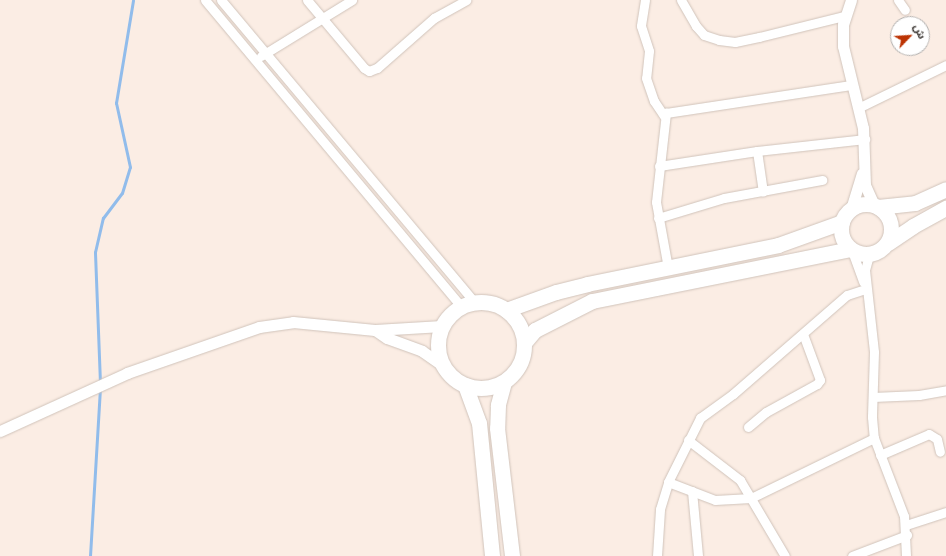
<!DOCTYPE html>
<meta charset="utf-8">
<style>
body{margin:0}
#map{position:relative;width:946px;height:556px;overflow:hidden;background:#fbede4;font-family:Mulish,"Noto Sans Arabic",sans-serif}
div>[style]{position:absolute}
.stream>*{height:3px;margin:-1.5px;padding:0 1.5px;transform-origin:1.5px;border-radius:1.5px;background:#91bceb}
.roads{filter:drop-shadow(0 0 1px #d0c3ba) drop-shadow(0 0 1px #d0c3ba)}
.minor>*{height:9px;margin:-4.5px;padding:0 4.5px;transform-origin:4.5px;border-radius:4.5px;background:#fff}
.tertiary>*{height:11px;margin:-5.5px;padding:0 5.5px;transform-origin:5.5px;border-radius:5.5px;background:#fff}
.trunk>*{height:15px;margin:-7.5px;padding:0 7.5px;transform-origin:7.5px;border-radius:7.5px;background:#fff}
.trunk>.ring{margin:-7.5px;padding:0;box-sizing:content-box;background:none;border:15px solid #fff;border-radius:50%}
span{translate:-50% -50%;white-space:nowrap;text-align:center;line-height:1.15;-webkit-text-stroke:4px #fff;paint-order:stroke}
.north{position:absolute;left:890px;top:16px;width:40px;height:40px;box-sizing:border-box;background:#fff;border:1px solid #b3b1af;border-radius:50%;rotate:65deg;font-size:11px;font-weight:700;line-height:16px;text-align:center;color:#403b37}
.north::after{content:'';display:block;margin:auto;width:14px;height:18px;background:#bc3303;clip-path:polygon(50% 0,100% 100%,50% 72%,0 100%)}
</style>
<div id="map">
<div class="stream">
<div style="left:100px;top:383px;width:131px;rotate:-92.2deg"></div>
<div style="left:95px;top:252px;width:35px;rotate:-77deg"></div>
<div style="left:103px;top:218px;width:31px;rotate:-53deg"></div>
<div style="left:122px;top:193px;width:27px;rotate:-73deg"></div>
<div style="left:130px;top:167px;width:66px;rotate:-102.3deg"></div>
<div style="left:116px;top:103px;width:104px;rotate:-80.6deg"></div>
<div style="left:90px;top:556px;width:168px;rotate:-86.6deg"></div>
</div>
<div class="roads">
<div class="minor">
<div style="left:205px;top:0;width:399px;rotate:50.1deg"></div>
<div style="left:221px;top:0;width:395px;rotate:50deg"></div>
<div style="left:307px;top:0;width:89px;rotate:50deg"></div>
<div style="left:364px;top:68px;width:6px;rotate:31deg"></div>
<div style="left:369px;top:71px;width:9px;rotate:-21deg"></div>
<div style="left:377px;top:68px;width:76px;rotate:-41.3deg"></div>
<div style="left:434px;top:18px;width:37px;rotate:-29deg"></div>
<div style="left:645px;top:0;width:26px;rotate:99deg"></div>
<div style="left:641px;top:26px;width:26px;rotate:72deg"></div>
<div style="left:649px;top:51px;width:27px;rotate:96deg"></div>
<div style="left:646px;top:78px;width:24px;rotate:71deg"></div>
<div style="left:654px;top:101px;width:18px;rotate:56deg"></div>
<div style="left:681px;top:0;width:30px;rotate:60deg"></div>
<div style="left:696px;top:26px;width:12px;rotate:48deg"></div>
<div style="left:704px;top:35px;width:16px;rotate:18deg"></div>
<div style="left:719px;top:40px;width:16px;rotate:7deg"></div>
<div style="left:735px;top:42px;width:25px;rotate:-12deg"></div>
<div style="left:759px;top:37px;width:88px;rotate:-13.9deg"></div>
<div style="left:898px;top:0;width:12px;rotate:55deg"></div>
<div style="left:261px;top:56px;width:107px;rotate:-31.6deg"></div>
<div style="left:858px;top:108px;width:98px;rotate:-26deg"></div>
<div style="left:757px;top:151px;width:41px;rotate:81.7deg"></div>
<div style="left:659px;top:166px;width:99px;rotate:-8.7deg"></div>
<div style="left:757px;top:151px;width:109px;rotate:-6.3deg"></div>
<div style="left:658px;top:218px;width:69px;rotate:-16.9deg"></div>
<div style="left:724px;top:198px;width:100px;rotate:-10.4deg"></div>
<div style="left:852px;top:251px;width:33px;rotate:70deg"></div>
<div style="left:869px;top:255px;width:16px;rotate:105deg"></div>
<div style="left:865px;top:270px;width:82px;rotate:83.7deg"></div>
<div style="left:874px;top:352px;width:65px;rotate:91.8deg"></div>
<div style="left:872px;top:417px;width:21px;rotate:85deg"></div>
<div style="left:874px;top:438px;width:84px;rotate:69deg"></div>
<div style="left:904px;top:516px;width:40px;rotate:87.1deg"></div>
<div style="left:668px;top:268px;width:67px;rotate:-100.3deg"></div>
<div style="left:656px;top:202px;width:90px;rotate:-83.6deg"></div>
<div style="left:666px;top:113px;width:187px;rotate:-8.6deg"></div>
<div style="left:873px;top:397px;width:46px;rotate:-2.5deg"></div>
<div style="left:919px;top:395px;width:27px;rotate:-10deg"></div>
<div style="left:748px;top:427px;width:23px;rotate:-40deg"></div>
<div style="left:766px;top:412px;width:58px;rotate:-28.8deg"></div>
<div style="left:817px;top:384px;width:5px;rotate:-53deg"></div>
<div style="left:820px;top:380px;width:49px;rotate:-110.3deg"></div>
<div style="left:688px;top:440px;width:66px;rotate:37.6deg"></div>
<div style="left:740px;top:480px;width:88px;rotate:59.4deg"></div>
<div style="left:880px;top:455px;width:53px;rotate:-23.2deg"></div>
<div style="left:929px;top:434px;width:9px;rotate:32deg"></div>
<div style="left:937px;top:439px;width:13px;rotate:77deg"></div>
<div style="left:668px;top:482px;width:50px;rotate:21deg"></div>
<div style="left:715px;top:500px;width:36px;rotate:-3deg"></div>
<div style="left:751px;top:498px;width:137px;rotate:-26deg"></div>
<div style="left:692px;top:491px;width:65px;rotate:84.7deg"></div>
<div style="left:906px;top:525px;width:42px;rotate:-18deg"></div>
<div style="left:657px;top:556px;width:47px;rotate:-86.3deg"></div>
<div style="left:660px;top:509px;width:28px;rotate:-73deg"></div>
<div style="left:668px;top:482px;width:72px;rotate:-63.4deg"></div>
<div style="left:700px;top:418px;width:41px;rotate:-36deg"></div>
<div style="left:733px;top:394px;width:151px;rotate:-41deg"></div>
<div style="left:847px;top:295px;width:20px;rotate:-18deg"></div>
<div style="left:852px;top:556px;width:59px;rotate:-20.9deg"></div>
</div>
<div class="tertiary">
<div style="left:851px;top:0;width:25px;rotate:108deg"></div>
<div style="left:843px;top:24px;width:22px;rotate:90deg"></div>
<div style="left:843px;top:46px;width:84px;rotate:76.3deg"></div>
<div style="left:863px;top:128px;width:57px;rotate:88deg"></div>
<div style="left:865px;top:185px;width:22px;rotate:66deg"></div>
<div style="left:851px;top:209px;width:37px;rotate:-73deg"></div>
<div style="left:375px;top:330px;width:14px;rotate:34deg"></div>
<div style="left:387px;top:338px;width:37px;rotate:20deg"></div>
<div style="left:422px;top:351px;width:24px;rotate:35deg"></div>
<div style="left:0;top:431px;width:140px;rotate:-24.5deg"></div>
<div style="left:127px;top:373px;width:140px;rotate:-19.2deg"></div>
<div style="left:259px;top:327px;width:34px;rotate:-8deg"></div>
<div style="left:293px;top:322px;width:82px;rotate:5.6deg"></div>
<div style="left:375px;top:330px;width:67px;rotate:-3.4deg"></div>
</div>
<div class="trunk">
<div class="ring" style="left:841px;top:204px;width:35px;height:35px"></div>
<div style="left:878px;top:207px;width:37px;rotate:-6deg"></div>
<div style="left:915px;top:203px;width:34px;rotate:-24deg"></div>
<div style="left:888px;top:243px;width:30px;rotate:-34deg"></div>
<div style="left:913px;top:226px;width:38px;rotate:-29deg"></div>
<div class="ring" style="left:438px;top:302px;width:71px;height:71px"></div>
<div style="left:506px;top:310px;width:53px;rotate:-19.8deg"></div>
<div style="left:556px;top:292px;width:32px;rotate:-14deg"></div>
<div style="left:587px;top:284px;width:195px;rotate:-11.5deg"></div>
<div style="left:778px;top:245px;width:68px;rotate:-19.8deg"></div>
<div style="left:524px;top:343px;width:17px;rotate:-50deg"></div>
<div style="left:535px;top:330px;width:64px;rotate:-27deg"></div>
<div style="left:592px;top:301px;width:263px;rotate:-11.4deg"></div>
<div style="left:504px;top:382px;width:24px;rotate:105deg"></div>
<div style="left:498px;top:405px;width:23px;rotate:92deg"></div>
<div style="left:497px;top:428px;width:129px;rotate:83.3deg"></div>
<div style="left:465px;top:385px;width:40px;rotate:69.8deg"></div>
<div style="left:479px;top:423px;width:134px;rotate:84.4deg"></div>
</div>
</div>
<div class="north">ش</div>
</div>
